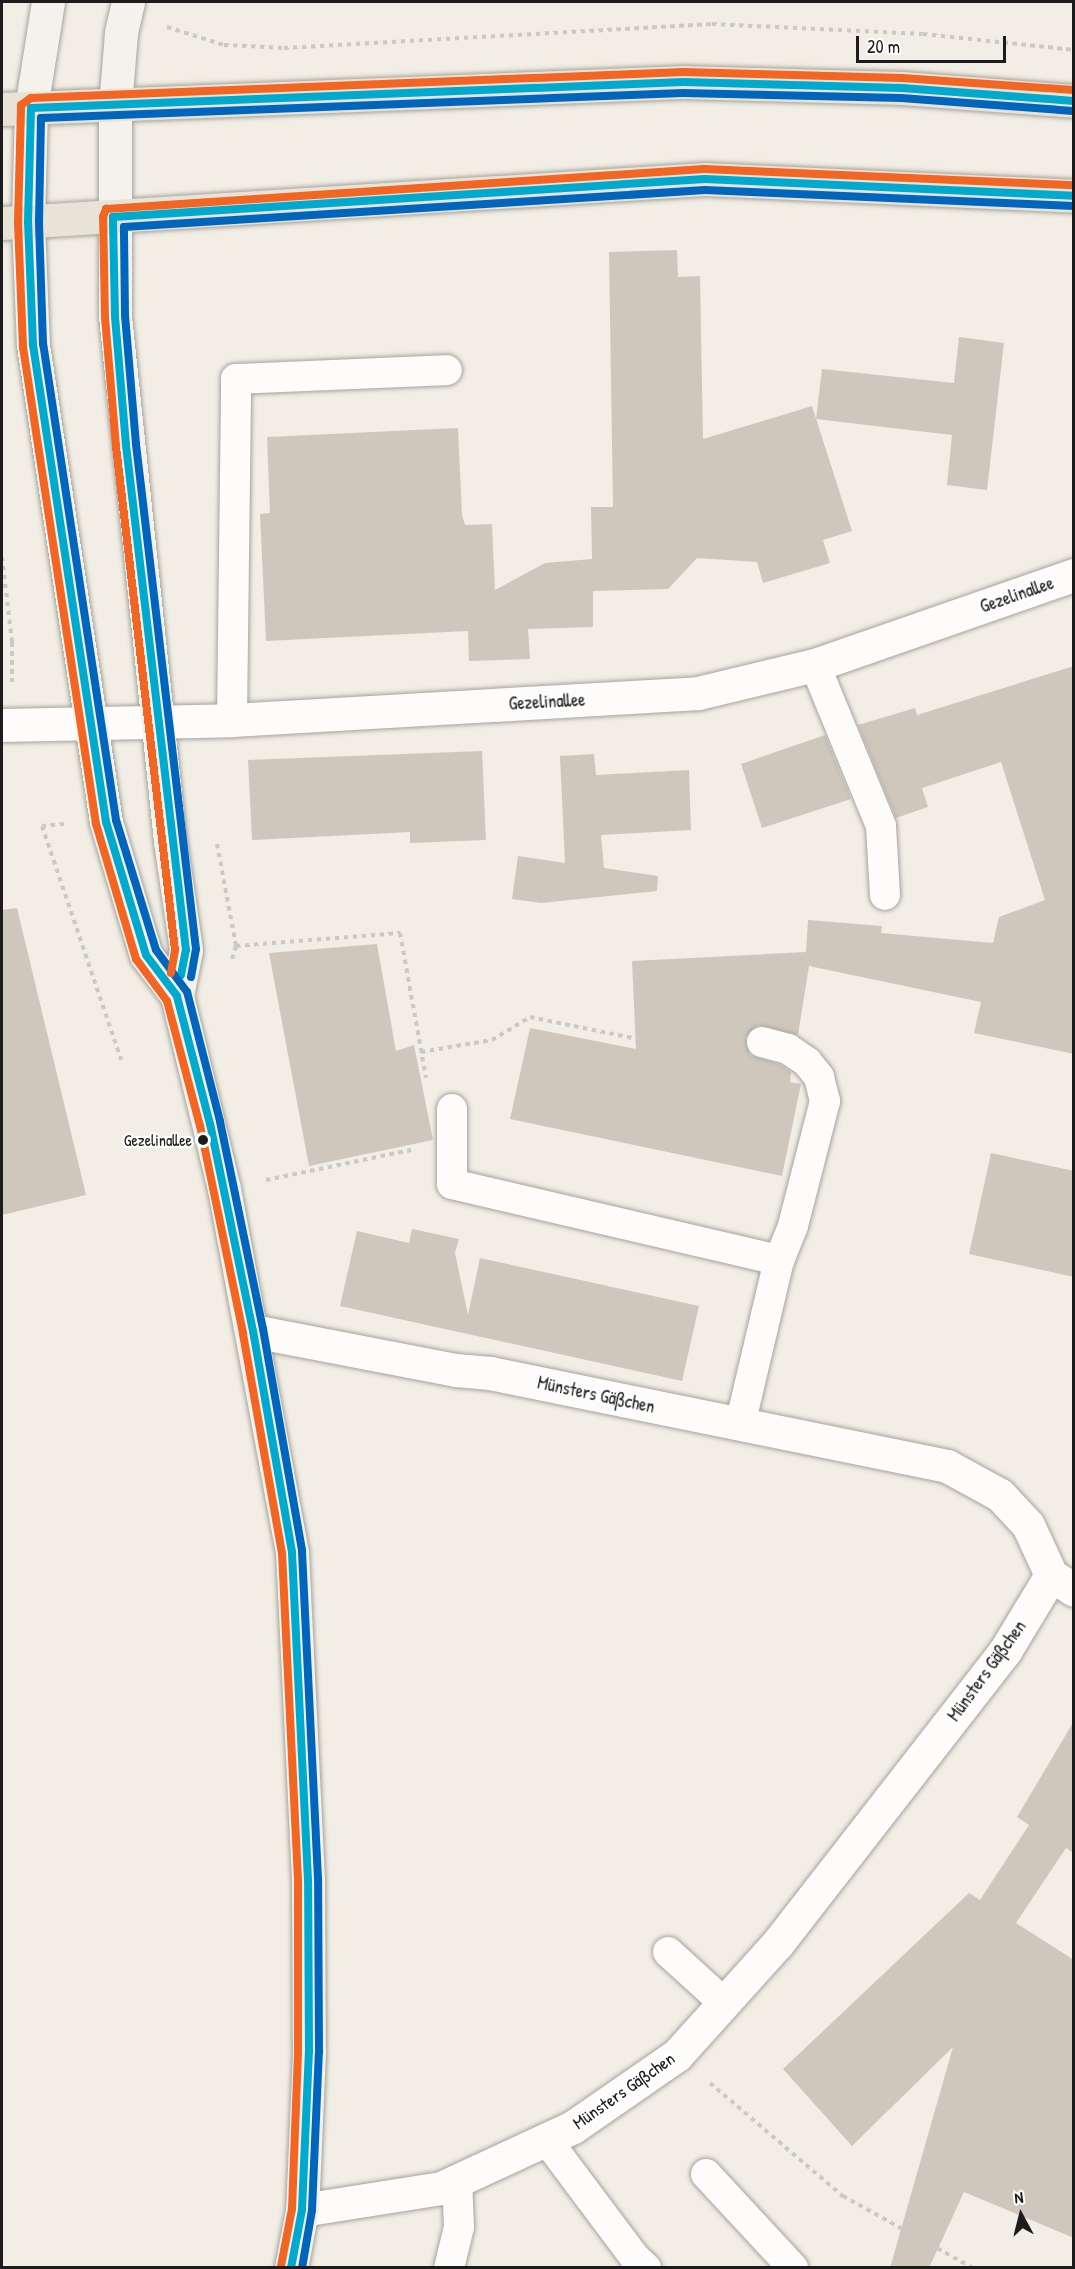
<!DOCTYPE html>
<meta charset="utf-8">
<style>
body{margin:0}
#map{position:relative;width:1075px;height:2269px;overflow:hidden;background:#f2eee5;font-family:"Patrick Hand",sans-serif}
div>[style]{position:absolute}
.building>*{inset:0;background:#cfc7bc}
.path>*{height:4px;margin-top:-2px;transform-origin:0;background:repeating-linear-gradient(90deg,#c9c9c6 0 4.5px,transparent 0 9px)}
.roads{filter:drop-shadow(0 0 2px #a5a39e) drop-shadow(0 0 2px #a5a39e)}
.lane>*{height:30px;margin:-15px;padding:0 15px;transform-origin:15px;border-radius:15px;background:#fdfcfb}
.street>*{height:33px;margin:-16.5px;padding:0 16.5px;transform-origin:16.5px;border-radius:16.5px;background:#fdfcfb}
.secondary>*{height:33px;margin:-16.5px;padding:0 16.5px;transform-origin:16.5px;border-radius:16.5px;background:#f5f2ed}
.primary>*{height:33px;margin:-16.5px;padding:0 16.5px;transform-origin:16.5px;border-radius:16.5px;background:#e9e3d7}
.bus-1>*{height:8px;margin:-4px;padding:0 4px;transform-origin:4px;border-radius:4px;background:#00a9ce}
.bus-2>*{height:8px;margin:-4px;padding:0 4px;transform-origin:4px;border-radius:4px;background:#0065bd}
.bus-3>*{height:8px;margin:-4px;padding:0 4px;transform-origin:4px;border-radius:4px;background:#f26522}
.dots>*{width:16px;height:16px;translate:-50% -50%;box-sizing:border-box;border:3px solid #fff;border-radius:50%}
span{translate:-50% -50%;white-space:nowrap;text-align:center;line-height:1.15;-webkit-text-stroke:4.5px #fff;paint-order:stroke}
.bus-label{font-size:16px;color:#1c1c1c}
.right{translate:-100% -50%;text-align:right}
.street-label{font-size:18px;color:#1c1c1c}
.frame{position:absolute;inset:0;border:3px solid #1c1c1c;pointer-events:none}
.north{position:absolute;left:991px;top:2185px;width:60px;height:60px;-webkit-text-stroke:4px #fff;paint-order:stroke;rotate:353deg;font-size:16px;font-weight:700;line-height:24px;text-align:center;color:#1c1c1c}
.north::after{content:'';display:block;margin:auto;width:21px;height:27px;background:#1c1c1c;clip-path:polygon(50% 0,100% 100%,50% 72%,0 100%)}
.scale{position:absolute;left:856px;top:36px;width:150px;height:27px;box-sizing:border-box;border:3px solid #1c1c1c;border-top:0;padding-left:8px;font-size:18px;line-height:21px;white-space:nowrap;color:#1c1c1c;-webkit-text-stroke:4px #fff;paint-order:stroke}
</style>
<div id="map">
<div class="building">
<div style="clip-path:polygon(677px 250px,678px 277px,700px 276px,703px 439px,812px 406px,852px 531px,823px 540px,830px 563px,763px 583px,757px 562px,697px 558px,668px 589px,593px 591px,593px 627px,528px 629px,530px 659px,469px 661px,468px 631px,266px 641px,260px 514px,270px 513px,267px 437px,458px 428px,462px 515px,465px 525px,492px 524px,495px 590px,545px 563px,592px 559px,591px 507px,613px 507px,609px 252px)"></div>
<div style="clip-path:polygon(959px 337px,1004px 343px,987px 490px,947px 485px,952px 435px,816px 419px,822px 369px,954px 383px)"></div>
<div style="clip-path:polygon(1074px 666px,1074px 1054px,974px 1033px,981px 1002px,809px 966px,798px 1035px,758px 1025px,745px 1038px,750px 1055px,781px 1065px,791px 1072px,790px 1082px,801px 1084px,782px 1176px,510px 1119px,530px 1028px,636px 1049px,632px 961px,806px 952px,808px 920px,882px 926px,881px 933px,993px 943px,999px 917px,1045px 900px,1001px 762px,922px 788px,928px 807px,896px 818px,858px 725px,915px 708px,917px 715px)"></div>
<div style="clip-path:polygon(825px 735px,851px 799px,762px 828px,741px 764px)"></div>
<div style="clip-path:polygon(482px 751px,486px 840px,410px 843px,410px 832px,252px 840px,248px 760px)"></div>
<div style="clip-path:polygon(594px 754px,596px 775px,689px 770px,691px 830px,601px 835px,604px 868px,658px 876px,657px 891px,541px 903px,512px 899px,518px 856px,565px 863px,560px 756px)"></div>
<div style="clip-path:polygon(17px 908px,86px 1195px,2px 1215px,2px 910px)"></div>
<div style="clip-path:polygon(377px 944px,396px 1051px,414px 1045px,433px 1140px,309px 1166px,269px 953px)"></div>
<div style="clip-path:polygon(991px 1153px,1074px 1171px,1074px 1277px,969px 1254px)"></div>
<div style="clip-path:polygon(412px 1229px,459px 1239px,455px 1253px,468px 1315px,480px 1258px,699px 1306px,682px 1381px,340px 1306px,357px 1231px,409px 1243px)"></div>
<div style="clip-path:polygon(1074px 1721px,1074px 1853px,1066px 1848px,1016px 1923px,1074px 1960px,1074px 2238px,964px 2192px,929px 2268px,890px 2268px,953px 2047px,852px 2146px,783px 2069px,969px 1893px,980px 1900px,1029px 1825px,1017px 1817px)"></div>
</div>
<div class="path">
<div style="left:167px;top:27px;width:60px;rotate:17.5deg"></div>
<div style="left:224px;top:45px;width:60px;rotate:2.9deg"></div>
<div style="left:284px;top:48px;width:429px;rotate:-3.2deg"></div>
<div style="left:712px;top:24px;width:211px;rotate:2.7deg"></div>
<div style="left:923px;top:34px;width:152px;rotate:6deg"></div>
<div style="left:2px;top:557px;width:86px;rotate:83.3deg"></div>
<div style="left:12px;top:642px;width:40px;rotate:90deg"></div>
<div style="left:64px;top:824px;width:22px;rotate:175deg"></div>
<div style="left:42px;top:826px;width:247px;rotate:71.3deg"></div>
<div style="left:217px;top:844px;width:104px;rotate:79.4deg"></div>
<div style="left:236px;top:946px;width:165px;rotate:-4.5deg"></div>
<div style="left:400px;top:933px;width:147px;rotate:79.8deg"></div>
<div style="left:232px;top:959px;width:14px;rotate:-73deg"></div>
<div style="left:421px;top:1052px;width:72px;rotate:-9.6deg"></div>
<div style="left:492px;top:1040px;width:44px;rotate:-31.2deg"></div>
<div style="left:530px;top:1017px;width:199px;rotate:11.6deg"></div>
<div style="left:266px;top:1180px;width:148px;rotate:-11.7deg"></div>
<div style="left:710px;top:2083px;width:175px;rotate:40.4deg"></div>
<div style="left:843px;top:2196px;width:149px;rotate:29deg"></div>
</div>
<div class="roads">
<div class="lane">
<div style="left:815px;top:665px;width:174px;rotate:67.7deg"></div>
<div style="left:881px;top:826px;width:69px;rotate:86.7deg"></div>
<div style="left:232px;top:720px;width:341px;rotate:-89.3deg"></div>
<div style="left:236px;top:379px;width:211px;rotate:-2.4deg"></div>
<div style="left:762px;top:1042px;width:27px;rotate:15deg"></div>
<div style="left:788px;top:1049px;width:23px;rotate:34deg"></div>
<div style="left:807px;top:1062px;width:19px;rotate:51deg"></div>
<div style="left:819px;top:1077px;width:25px;rotate:76deg"></div>
<div style="left:825px;top:1101px;width:129px;rotate:104.4deg"></div>
<div style="left:793px;top:1226px;width:37px;rotate:112deg"></div>
<div style="left:452px;top:1109px;width:75px;rotate:90deg"></div>
<div style="left:452px;top:1184px;width:336px;rotate:13.1deg"></div>
<div style="left:779px;top:1260px;width:170px;rotate:103.3deg"></div>
<div style="left:668px;top:1952px;width:76px;rotate:42.3deg"></div>
<div style="left:546px;top:2139px;width:149px;rotate:53.2deg"></div>
<div style="left:635px;top:2258px;width:15px;rotate:42deg"></div>
<div style="left:706px;top:2174px;width:128px;rotate:47.2deg"></div>
<div style="left:449px;top:2268px;width:42px;rotate:-76.3deg"></div>
<div style="left:459px;top:2227px;width:47px;rotate:-92.4deg"></div>
</div>
<div class="street">
<div style="left:2px;top:725px;width:230px;rotate:-1.2deg"></div>
<div style="left:232px;top:720px;width:467px;rotate:-3.3deg"></div>
<div style="left:698px;top:693px;width:120px;rotate:-13.5deg"></div>
<div style="left:815px;top:665px;width:274px;rotate:-19.2deg"></div>
<div style="left:253px;top:1331px;width:207px;rotate:10.9deg"></div>
<div style="left:456px;top:1370px;width:34px;rotate:5deg"></div>
<div style="left:490px;top:1373px;width:466px;rotate:11.5deg"></div>
<div style="left:947px;top:1466px;width:60px;rotate:28.7deg"></div>
<div style="left:1000px;top:1495px;width:41px;rotate:47deg"></div>
<div style="left:1028px;top:1525px;width:55px;rotate:65.3deg"></div>
<div style="left:1051px;top:1575px;width:27px;rotate:33deg"></div>
<div style="left:302px;top:2210px;width:141px;rotate:-9deg"></div>
<div style="left:441px;top:2188px;width:145px;rotate:-24.8deg"></div>
<div style="left:573px;top:2127px;width:126px;rotate:-34.7deg"></div>
<div style="left:677px;top:2055px;width:149px;rotate:-48deg"></div>
<div style="left:777px;top:1944px;width:371px;rotate:-52.1deg"></div>
<div style="left:1005px;top:1651px;width:89px;rotate:-58.8deg"></div>
</div>
<div class="secondary">
<div style="left:48px;top:2px;width:107px;rotate:99.1deg"></div>
<div style="left:31px;top:108px;width:114px;rotate:91.5deg"></div>
<div style="left:28px;top:222px;width:123px;rotate:87.7deg"></div>
<div style="left:33px;top:345px;width:483px;rotate:81.3deg"></div>
<div style="left:106px;top:822px;width:139px;rotate:73.3deg"></div>
<div style="left:146px;top:955px;width:51px;rotate:52.9deg"></div>
<div style="left:128px;top:2px;width:32px;rotate:103deg"></div>
<div style="left:121px;top:33px;width:73px;rotate:94.7deg"></div>
<div style="left:115px;top:106px;width:210px;rotate:90deg"></div>
<div style="left:115px;top:316px;width:528px;rotate:84.02deg"></div>
<div style="left:170px;top:841px;width:110px;rotate:81.6deg"></div>
<div style="left:186px;top:950px;width:47px;rotate:101.1deg"></div>
<div style="left:177px;top:996px;width:199px;rotate:76.3deg"></div>
<div style="left:224px;top:1189px;width:369px;rotate:79.4deg"></div>
<div style="left:292px;top:1552px;width:328px;rotate:87.2deg"></div>
<div style="left:308px;top:1880px;width:172px;rotate:89.7deg"></div>
<div style="left:309px;top:2052px;width:158px;rotate:92.5deg"></div>
<div style="left:302px;top:2210px;width:59px;rotate:100.7deg"></div>
</div>
<div class="primary">
<div style="left:2px;top:109px;width:682px;rotate:-2.27deg"></div>
<div style="left:683px;top:82px;width:219px;rotate:1.6deg"></div>
<div style="left:902px;top:88px;width:172px;rotate:4.3deg"></div>
<div style="left:2px;top:223px;width:704px;rotate:-3.58deg"></div>
<div style="left:705px;top:179px;width:369px;rotate:2.6deg"></div>
</div>
</div>
<div class="bus-1">
<div style="left:181px;top:975px;width:25px;rotate:-79deg"></div>
<div style="left:186px;top:950px;width:509px;rotate:-96.78deg"></div>
<div style="left:126px;top:445px;width:129px;rotate:-94.9deg"></div>
<div style="left:115px;top:316px;width:99px;rotate:-91.2deg"></div>
<div style="left:113px;top:217px;width:593px;rotate:-3.67deg"></div>
<div style="left:705px;top:179px;width:369px;rotate:2.6deg"></div>
<div style="left:291px;top:2268px;width:59px;rotate:-79.3deg"></div>
<div style="left:302px;top:2210px;width:158px;rotate:-87.5deg"></div>
<div style="left:309px;top:2052px;width:172px;rotate:-90.3deg"></div>
<div style="left:308px;top:1880px;width:328px;rotate:-92.8deg"></div>
<div style="left:292px;top:1552px;width:224px;rotate:-100deg"></div>
<div style="left:253px;top:1331px;width:211px;rotate:-101.7deg"></div>
<div style="left:210px;top:1124px;width:132px;rotate:-104.5deg"></div>
<div style="left:177px;top:996px;width:51px;rotate:-127.1deg"></div>
<div style="left:146px;top:955px;width:139px;rotate:-106.7deg"></div>
<div style="left:106px;top:822px;width:483px;rotate:-98.7deg"></div>
<div style="left:33px;top:345px;width:123px;rotate:-92.3deg"></div>
<div style="left:28px;top:222px;width:114px;rotate:-88.5deg"></div>
<div style="left:31px;top:108px;width:653px;rotate:-2.28deg"></div>
<div style="left:683px;top:82px;width:219px;rotate:1.6deg"></div>
<div style="left:902px;top:88px;width:172px;rotate:4.3deg"></div>
</div>
<div class="bus-2">
<div style="left:191px;top:977px;width:28px;rotate:-80deg"></div>
<div style="left:196px;top:949px;width:509px;rotate:-96.78deg"></div>
<div style="left:136px;top:444px;width:129px;rotate:-94.9deg"></div>
<div style="left:125px;top:315px;width:88px;rotate:-90.7deg"></div>
<div style="left:124px;top:227px;width:582px;rotate:-3.64deg"></div>
<div style="left:705px;top:190px;width:369px;rotate:2.5deg"></div>
<div style="left:302px;top:2268px;width:59px;rotate:-80.2deg"></div>
<div style="left:312px;top:2210px;width:158px;rotate:-87.5deg"></div>
<div style="left:319px;top:2052px;width:173px;rotate:-90.3deg"></div>
<div style="left:318px;top:1879px;width:329px;rotate:-92.8deg"></div>
<div style="left:302px;top:1550px;width:224px;rotate:-100deg"></div>
<div style="left:263px;top:1329px;width:212px;rotate:-101.7deg"></div>
<div style="left:220px;top:1121px;width:133px;rotate:-104.3deg"></div>
<div style="left:187px;top:992px;width:52px;rotate:-126.4deg"></div>
<div style="left:156px;top:950px;width:136px;rotate:-107.1deg"></div>
<div style="left:116px;top:820px;width:482px;rotate:-98.7deg"></div>
<div style="left:43px;top:344px;width:122px;rotate:-91.9deg"></div>
<div style="left:39px;top:222px;width:104px;rotate:-88.9deg"></div>
<div style="left:41px;top:118px;width:642px;rotate:-2.23deg"></div>
<div style="left:683px;top:93px;width:218px;rotate:1.3deg"></div>
<div style="left:901px;top:98px;width:172px;rotate:4.3deg"></div>
</div>
<div class="bus-3">
<div style="left:171px;top:973px;width:23px;rotate:-80deg"></div>
<div style="left:175px;top:950px;width:507px;rotate:-96.68deg"></div>
<div style="left:116px;top:446px;width:129px;rotate:-94.9deg"></div>
<div style="left:105px;top:317px;width:100px;rotate:-91.1deg"></div>
<div style="left:103px;top:217px;width:9px;rotate:-69deg"></div>
<div style="left:106px;top:209px;width:599px;rotate:-3.83deg"></div>
<div style="left:704px;top:169px;width:370px;rotate:2.5deg"></div>
<div style="left:281px;top:2266px;width:58px;rotate:-79.1deg"></div>
<div style="left:292px;top:2209px;width:157px;rotate:-87.8deg"></div>
<div style="left:298px;top:2052px;width:172px;rotate:-90deg"></div>
<div style="left:298px;top:1880px;width:327px;rotate:-92.8deg"></div>
<div style="left:282px;top:1553px;width:223px;rotate:-100.1deg"></div>
<div style="left:243px;top:1333px;width:211px;rotate:-101.7deg"></div>
<div style="left:200px;top:1126px;width:129px;rotate:-104.8deg"></div>
<div style="left:167px;top:1001px;width:52px;rotate:-126.4deg"></div>
<div style="left:136px;top:959px;width:141px;rotate:-106.5deg"></div>
<div style="left:96px;top:824px;width:483px;rotate:-98.7deg"></div>
<div style="left:23px;top:347px;width:125px;rotate:-92.3deg"></div>
<div style="left:18px;top:222px;width:117px;rotate:-88.5deg"></div>
<div style="left:21px;top:105px;width:12px;rotate:-35deg"></div>
<div style="left:31px;top:98px;width:653px;rotate:-2.28deg"></div>
<div style="left:683px;top:72px;width:219px;rotate:1.6deg"></div>
<div style="left:902px;top:78px;width:172px;rotate:4deg"></div>
</div>
<div class="dots">
<div style="left:203px;top:1140px;background:#1c1c1c"></div>
</div>
<div class="bus-label">
<span class="right" style="left:192px;top:1140px">Gezelinallee</span>
</div>
<div class="street-label">
<span style="left:1017px;top:595px;rotate:-19deg">Gezelinallee</span>
<span style="left:547px;top:702px;rotate:-3deg">Gezelinallee</span>
<span style="left:596px;top:1395px;rotate:12deg">Münsters Gäßchen</span>
<span style="left:987px;top:1671px;rotate:-54deg">Münsters Gäßchen</span>
<span style="left:624px;top:2091px;rotate:-35deg">Münsters Gäßchen</span>
</div>
<div class="frame"></div>
<div class="north">N</div>
<div class="scale">20 m</div>
</div>
